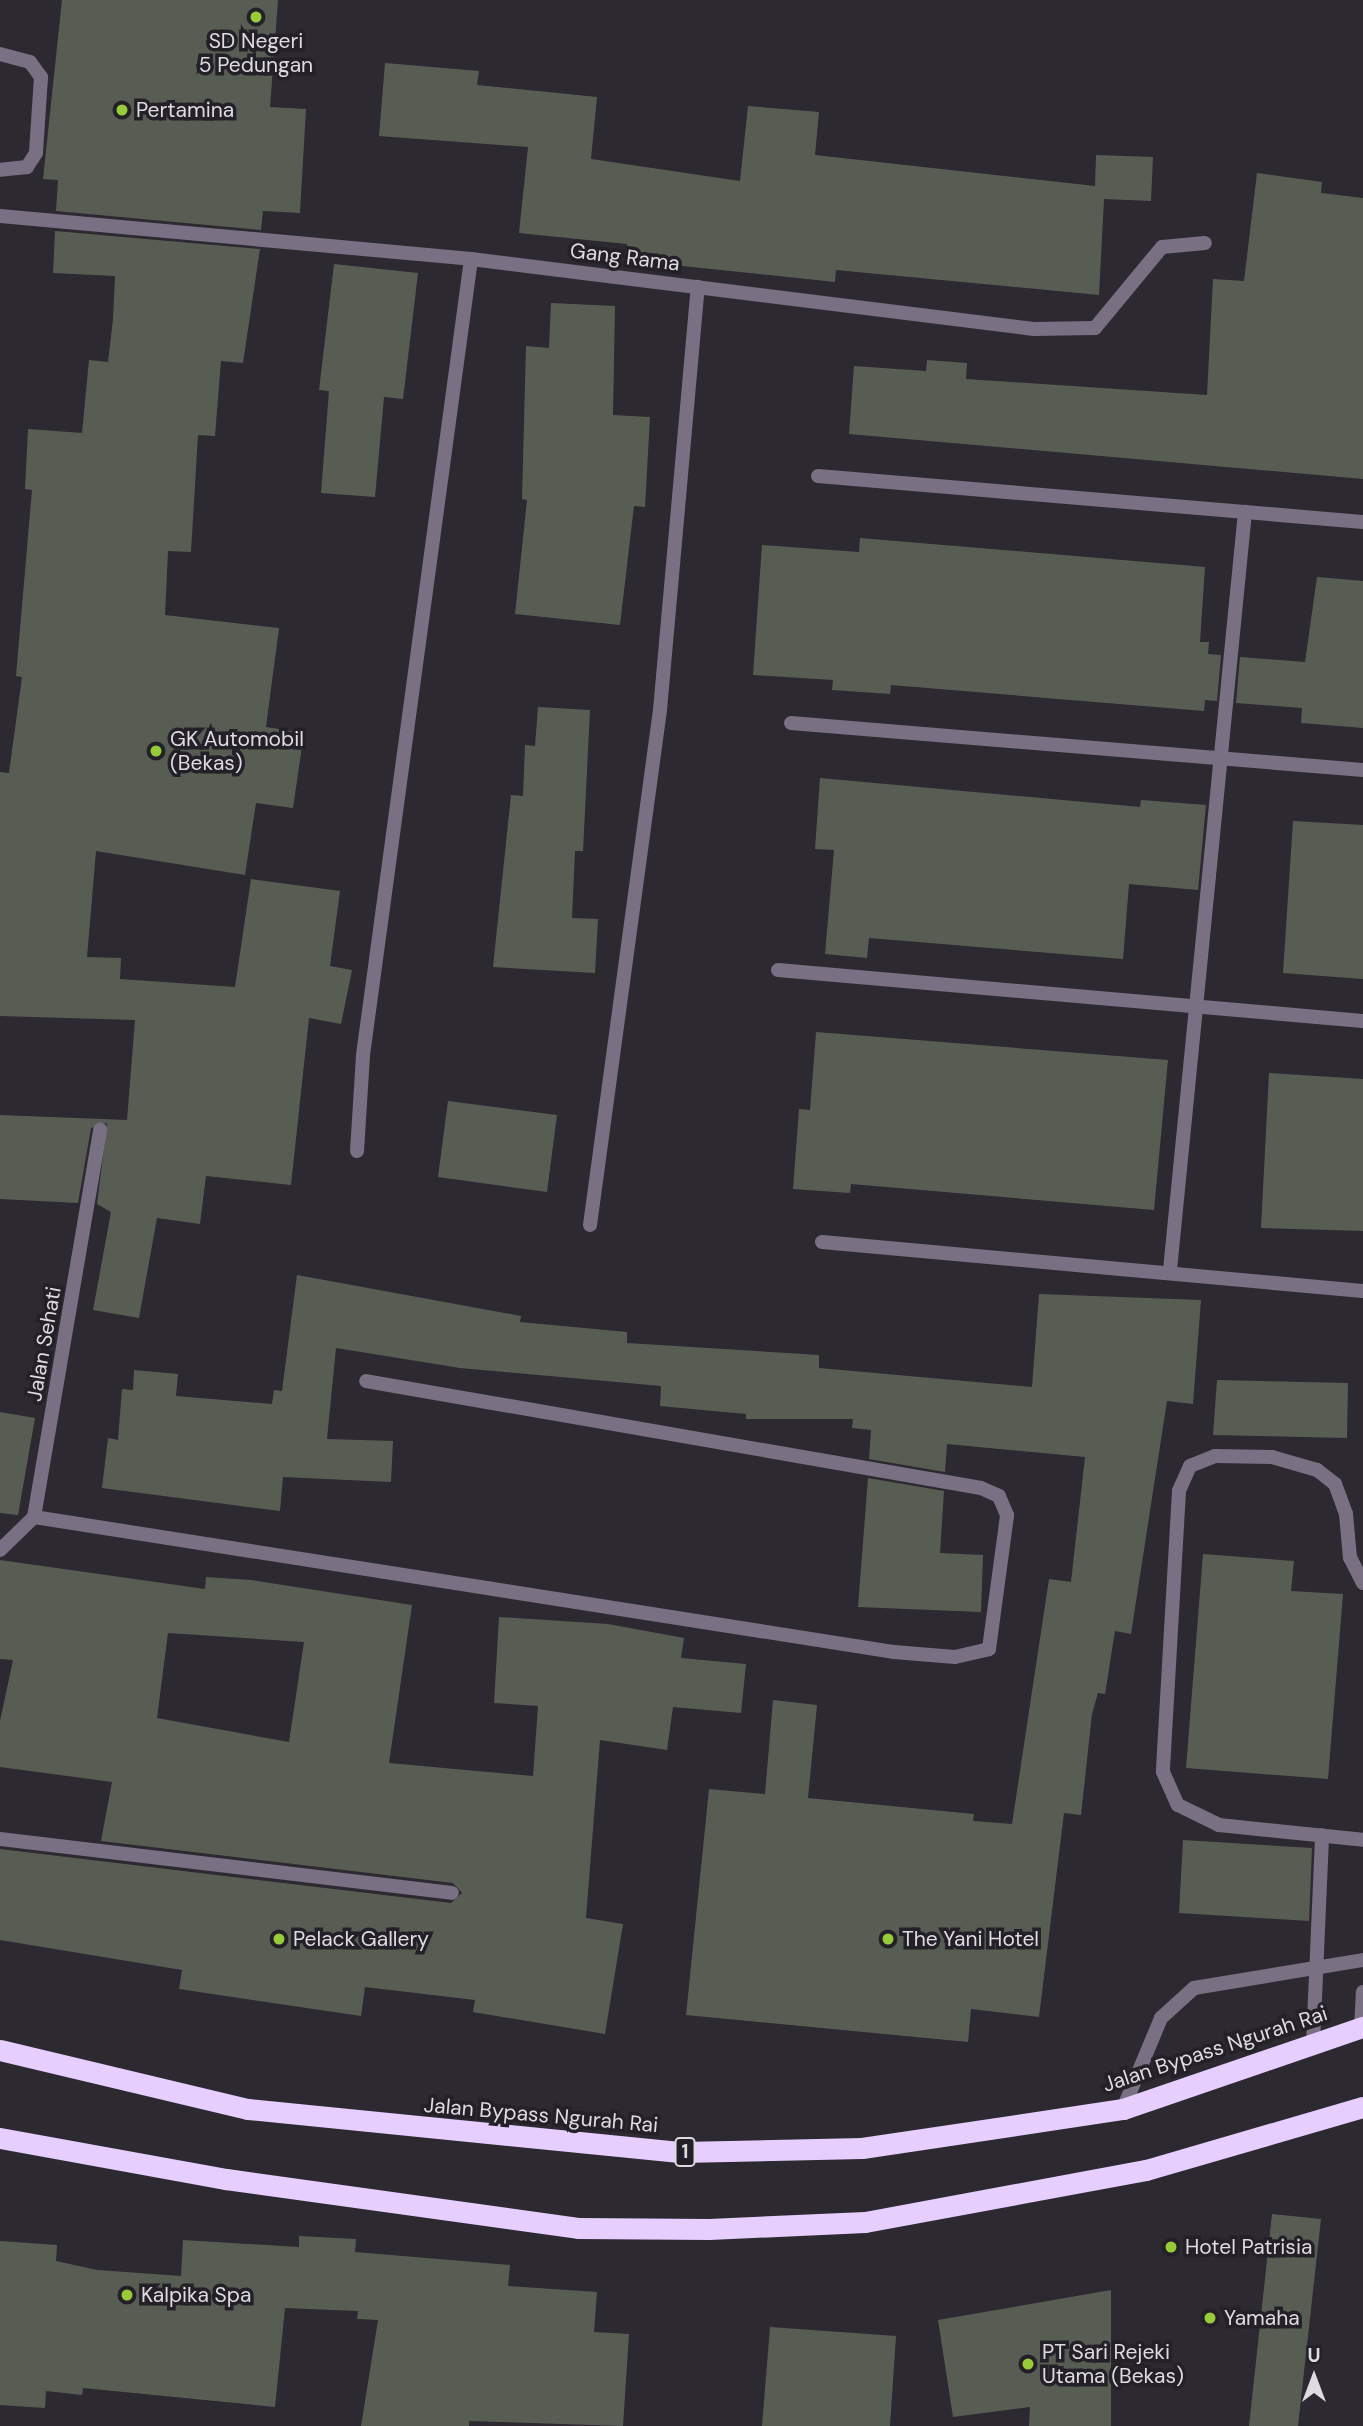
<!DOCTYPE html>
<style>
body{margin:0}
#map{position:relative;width:1363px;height:2426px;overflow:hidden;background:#2d2931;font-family:"DM Sans",sans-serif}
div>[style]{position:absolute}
.building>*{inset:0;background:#585d54}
.lane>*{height:14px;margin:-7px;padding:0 7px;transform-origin:7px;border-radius:7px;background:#797083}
.street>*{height:14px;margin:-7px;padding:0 7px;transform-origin:7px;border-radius:7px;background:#797083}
.highway>*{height:21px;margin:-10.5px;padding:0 10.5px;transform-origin:10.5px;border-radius:10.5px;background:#e6cffe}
.dots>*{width:19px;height:19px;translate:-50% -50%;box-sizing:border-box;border:4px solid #232027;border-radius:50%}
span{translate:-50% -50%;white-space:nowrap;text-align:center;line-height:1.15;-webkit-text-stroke:7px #232027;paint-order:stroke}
.shield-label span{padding:2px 5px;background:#232027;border:2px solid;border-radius:5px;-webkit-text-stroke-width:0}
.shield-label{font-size:19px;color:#dedce1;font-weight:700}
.poi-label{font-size:21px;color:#dedce1}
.left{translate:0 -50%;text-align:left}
.street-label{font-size:21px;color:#dedce1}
.north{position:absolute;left:1279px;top:2342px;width:70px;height:70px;-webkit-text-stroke:5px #232027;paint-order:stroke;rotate:0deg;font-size:19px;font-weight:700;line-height:28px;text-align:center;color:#dedce1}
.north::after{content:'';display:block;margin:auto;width:24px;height:32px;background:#dedce1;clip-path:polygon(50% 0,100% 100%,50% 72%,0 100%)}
</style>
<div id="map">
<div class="building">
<div style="clip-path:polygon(62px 0,278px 0,270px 107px,306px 109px,300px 213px,263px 211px,261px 230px,56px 211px,58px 180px,43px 179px)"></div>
<div style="clip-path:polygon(385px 63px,479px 71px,477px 85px,597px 97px,591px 159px,740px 181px,748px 106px,819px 112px,815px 155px,1095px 186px,1096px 155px,1153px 157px,1151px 201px,1104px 199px,1099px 295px,836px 270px,835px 282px,625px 260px,627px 244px,519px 233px,528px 147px,379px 136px)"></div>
<div style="clip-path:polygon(1257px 173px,1322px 182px,1321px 193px,1363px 198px,1363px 479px,849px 434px,854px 366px,926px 371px,927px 360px,967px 363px,966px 379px,1207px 395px,1213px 279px,1244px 281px)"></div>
<div style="clip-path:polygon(55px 231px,260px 249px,243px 363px,221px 361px,215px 436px,198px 435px,191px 552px,168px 551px,165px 615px,279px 628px,266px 727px,304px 733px,293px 808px,256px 803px,245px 875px,96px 851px,87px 957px,121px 958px,120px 979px,235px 987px,251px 879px,340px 891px,330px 966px,352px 970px,341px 1024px,309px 1018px,291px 1185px,206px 1176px,200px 1224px,157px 1218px,139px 1318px,93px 1310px,111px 1212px,97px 1204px,107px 1123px,91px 1128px,78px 1203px,0 1199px,0 1115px,127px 1120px,135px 1020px,0 1016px,0 772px,9px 773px,22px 677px,16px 676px,32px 490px,25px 489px,28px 429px,82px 433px,89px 360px,108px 362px,113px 319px,115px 276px,53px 273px)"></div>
<div style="clip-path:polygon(334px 264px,418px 273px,403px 399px,384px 397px,375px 497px,321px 493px,329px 391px,319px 390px)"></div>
<div style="clip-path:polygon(551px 303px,615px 306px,613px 415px,650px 417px,645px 507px,634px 506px,620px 625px,515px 614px,527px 500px,522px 499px,526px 346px,549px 348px)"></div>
<div style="clip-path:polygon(860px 538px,1205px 567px,1200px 642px,1209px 642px,1208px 654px,1221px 655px,1217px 701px,1205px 700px,1204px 711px,891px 685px,890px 694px,832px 690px,833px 680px,753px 675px,762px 545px,859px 552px)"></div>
<div style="clip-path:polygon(1317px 577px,1363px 581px,1363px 728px,1301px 723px,1302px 708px,1236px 703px,1240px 657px,1305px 662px)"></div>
<div style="clip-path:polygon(538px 707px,590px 710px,583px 851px,575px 851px,572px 918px,598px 919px,595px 973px,493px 967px,511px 795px,523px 796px,525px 745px,535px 746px)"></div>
<div style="clip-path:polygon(820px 778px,1140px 807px,1141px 800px,1206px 805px,1198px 890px,1129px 884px,1123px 959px,869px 938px,867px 958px,825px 954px,834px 850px,815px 849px)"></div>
<div style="clip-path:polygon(1293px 821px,1363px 825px,1363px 979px,1283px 973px)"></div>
<div style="clip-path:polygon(816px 1032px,1168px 1060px,1154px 1210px,851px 1184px,850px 1193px,793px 1189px,799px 1109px,810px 1110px)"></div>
<div style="clip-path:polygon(1269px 1073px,1363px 1079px,1363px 1231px,1261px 1228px)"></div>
<div style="clip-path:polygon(448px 1101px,557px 1115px,547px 1192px,438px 1177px)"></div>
<div style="clip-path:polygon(297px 1275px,521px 1316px,520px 1322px,627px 1332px,627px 1343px,819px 1355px,819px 1368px,1032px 1387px,1039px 1294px,1201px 1300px,1193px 1404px,1167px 1401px,1131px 1634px,1115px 1631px,1105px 1694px,1098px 1693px,1092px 1714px,1081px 1815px,1064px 1813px,1039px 2017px,971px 2009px,968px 2042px,686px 2015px,709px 1789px,765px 1794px,773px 1700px,817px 1705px,808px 1798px,974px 1814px,973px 1821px,1012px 1824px,1049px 1579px,1071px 1582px,1085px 1457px,947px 1444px,945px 1472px,869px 1459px,871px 1430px,852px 1428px,853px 1419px,746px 1419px,746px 1414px,660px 1406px,661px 1386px,460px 1368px,336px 1348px,327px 1439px,393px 1441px,391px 1482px,283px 1477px,280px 1511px,102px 1488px,108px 1438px,118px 1440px,122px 1389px,133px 1390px,134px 1370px,178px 1374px,176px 1396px,272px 1404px,274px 1390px,282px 1391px)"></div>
<div style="clip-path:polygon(1217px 1380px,1348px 1383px,1347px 1438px,1213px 1435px)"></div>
<div style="clip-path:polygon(0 1412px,35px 1418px,18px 1515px,0 1513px)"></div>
<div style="clip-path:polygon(868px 1478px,944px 1491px,940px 1553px,983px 1555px,981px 1612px,858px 1607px)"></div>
<div style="clip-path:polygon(1203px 1554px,1294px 1561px,1291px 1591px,1343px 1594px,1328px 1779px,1186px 1768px)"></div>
<div style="clip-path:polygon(evenodd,0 1560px,205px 1589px,206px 1577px,251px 1580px,412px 1605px,389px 1763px,533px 1776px,538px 1706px,494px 1703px,499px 1617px,608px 1624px,684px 1638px,681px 1658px,746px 1664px,741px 1713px,673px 1707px,667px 1750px,600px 1740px,586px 1918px,623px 1924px,605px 2034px,473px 2012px,475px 2000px,365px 1987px,361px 2016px,179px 1989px,182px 1970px,0 1940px,0 1849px,451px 1903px,462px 1893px,453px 1883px,101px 1841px,112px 1782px,0 1767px,0 1721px,13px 1660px,0 1659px,0 1560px,168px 1633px,304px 1642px,289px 1742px,157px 1718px,168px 1633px)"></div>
<div style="clip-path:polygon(1183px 1840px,1312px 1848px,1309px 1921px,1179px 1913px)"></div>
<div style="clip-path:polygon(1272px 2214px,1321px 2219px,1298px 2426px,1249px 2426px)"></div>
<div style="clip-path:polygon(299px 2236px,356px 2239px,355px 2252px,510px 2265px,508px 2286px,597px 2292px,594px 2332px,629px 2334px,623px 2426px,469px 2421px,469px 2426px,361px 2426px,378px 2320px,357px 2319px,358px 2311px,285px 2308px,275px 2407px,83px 2388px,82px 2395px,46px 2391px,45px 2408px,0 2405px,0 2241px,57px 2245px,56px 2261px,97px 2270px,181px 2276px,183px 2240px,299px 2247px)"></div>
<div style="clip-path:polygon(1111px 2290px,1111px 2426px,1029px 2426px,1030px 2407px,953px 2417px,938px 2320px)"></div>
<div style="clip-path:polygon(770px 2327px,896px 2336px,890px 2426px,762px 2426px)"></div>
</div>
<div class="lane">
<div style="left:0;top:54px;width:31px;rotate:15deg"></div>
<div style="left:30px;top:62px;width:19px;rotate:54deg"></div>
<div style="left:41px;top:77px;width:76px;rotate:93.8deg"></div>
<div style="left:36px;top:153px;width:17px;rotate:123deg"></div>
<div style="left:27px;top:167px;width:27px;rotate:174deg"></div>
<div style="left:1363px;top:1583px;width:28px;rotate:-117deg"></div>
<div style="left:1350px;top:1558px;width:44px;rotate:-95.2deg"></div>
<div style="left:1346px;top:1514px;width:32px;rotate:-110deg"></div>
<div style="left:1335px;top:1484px;width:23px;rotate:-142deg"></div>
<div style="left:1317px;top:1470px;width:47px;rotate:-163.9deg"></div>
<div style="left:1272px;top:1457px;width:57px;rotate:-179deg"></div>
<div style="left:1215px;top:1456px;width:27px;rotate:158deg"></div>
<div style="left:1190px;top:1466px;width:27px;rotate:114deg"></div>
<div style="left:1179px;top:1491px;width:281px;rotate:93.3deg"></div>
<div style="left:1163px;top:1772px;width:36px;rotate:66deg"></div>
<div style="left:1178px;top:1805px;width:46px;rotate:26deg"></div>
<div style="left:1219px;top:1825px;width:145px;rotate:5.9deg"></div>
<div style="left:1361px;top:2028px;width:36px;rotate:-87deg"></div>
<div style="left:1313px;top:2044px;width:209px;rotate:-87.5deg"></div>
<div style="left:1123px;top:2109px;width:99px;rotate:-67.3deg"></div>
<div style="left:1161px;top:2018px;width:45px;rotate:-42.3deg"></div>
<div style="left:1194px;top:1988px;width:171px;rotate:-9.4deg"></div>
</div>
<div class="street">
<div style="left:0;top:216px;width:473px;rotate:5.2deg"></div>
<div style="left:471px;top:259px;width:567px;rotate:7.09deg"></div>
<div style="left:1034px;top:329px;width:61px;rotate:-0.9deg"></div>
<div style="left:1095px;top:328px;width:105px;rotate:-50.4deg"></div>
<div style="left:1162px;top:247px;width:43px;rotate:-5.3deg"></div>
<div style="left:818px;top:476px;width:547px;rotate:4.82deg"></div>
<div style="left:791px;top:723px;width:574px;rotate:4.7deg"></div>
<div style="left:778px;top:970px;width:587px;rotate:4.98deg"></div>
<div style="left:357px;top:1151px;width:96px;rotate:-86.4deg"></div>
<div style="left:363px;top:1055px;width:803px;rotate:-82.27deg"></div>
<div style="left:590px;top:1225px;width:520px;rotate:-82.26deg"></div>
<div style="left:660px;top:710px;width:425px;rotate:-84.9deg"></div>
<div style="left:822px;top:1242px;width:543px;rotate:5.18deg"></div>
<div style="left:1170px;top:1270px;width:762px;rotate:-84.35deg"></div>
<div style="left:34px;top:1517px;width:871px;rotate:8.92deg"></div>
<div style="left:894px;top:1652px;width:61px;rotate:4.7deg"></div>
<div style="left:955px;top:1657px;width:35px;rotate:-13deg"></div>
<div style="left:989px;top:1649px;width:135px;rotate:-82.3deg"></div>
<div style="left:1007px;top:1515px;width:21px;rotate:-113deg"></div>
<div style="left:999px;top:1496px;width:20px;rotate:-156deg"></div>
<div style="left:981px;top:1488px;width:624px;rotate:-170.13deg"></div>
<div style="left:0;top:1550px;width:47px;rotate:-44.1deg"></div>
<div style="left:34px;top:1517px;width:393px;rotate:-80.3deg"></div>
<div style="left:0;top:1839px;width:455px;rotate:6.8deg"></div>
</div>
<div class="highway">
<div style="left:0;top:2050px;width:255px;rotate:13.4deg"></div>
<div style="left:248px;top:2109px;width:436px;rotate:5.7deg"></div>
<div style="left:682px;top:2152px;width:180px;rotate:-1.3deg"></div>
<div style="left:862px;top:2148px;width:264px;rotate:-8.5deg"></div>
<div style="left:1123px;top:2109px;width:254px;rotate:-18.9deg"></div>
<div style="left:0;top:2138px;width:230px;rotate:10.3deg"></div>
<div style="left:226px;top:2179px;width:355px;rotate:7.9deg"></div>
<div style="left:578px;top:2228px;width:131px;rotate:0.4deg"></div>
<div style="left:709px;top:2229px;width:156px;rotate:-2.6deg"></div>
<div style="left:865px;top:2222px;width:286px;rotate:-10.5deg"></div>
<div style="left:1146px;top:2170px;width:226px;rotate:-16.2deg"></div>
</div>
<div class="dots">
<div style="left:256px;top:17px;background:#97cc38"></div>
<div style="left:122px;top:110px;background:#97cc38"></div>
<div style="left:156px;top:751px;background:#97cc38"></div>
<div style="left:279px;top:1939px;background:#97cc38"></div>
<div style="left:888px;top:1939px;background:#97cc38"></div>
<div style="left:1171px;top:2247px;background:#97cc38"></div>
<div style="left:127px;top:2295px;background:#97cc38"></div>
<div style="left:1210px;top:2318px;background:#97cc38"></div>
<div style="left:1028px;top:2364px;background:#97cc38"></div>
</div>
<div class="shield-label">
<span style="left:685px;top:2152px">1</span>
</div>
<div class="poi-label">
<span style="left:256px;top:53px">SD Negeri<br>5 Pedungan</span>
<span class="left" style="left:136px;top:110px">Pertamina</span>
<span class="left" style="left:170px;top:751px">GK Automobil<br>(Bekas)</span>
<span class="left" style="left:293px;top:1939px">Pelack Gallery</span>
<span class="left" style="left:902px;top:1939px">The Yani Hotel</span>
<span class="left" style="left:1185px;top:2247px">Hotel Patrisia</span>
<span class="left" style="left:141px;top:2295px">Kalpika Spa</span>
<span class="left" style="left:1224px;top:2318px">Yamaha</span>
<span class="left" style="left:1042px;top:2364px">PT Sari Rejeki<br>Utama (Bekas)</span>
</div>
<div class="street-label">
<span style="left:625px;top:257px;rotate:7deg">Gang Rama</span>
<span style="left:44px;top:1344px;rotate:-80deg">Jalan Sehati</span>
<span style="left:1215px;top:2049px;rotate:-18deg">Jalan Bypass Ngurah Rai</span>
<span style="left:541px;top:2115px;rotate:5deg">Jalan Bypass Ngurah Rai</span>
</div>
<div class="north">U</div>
</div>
